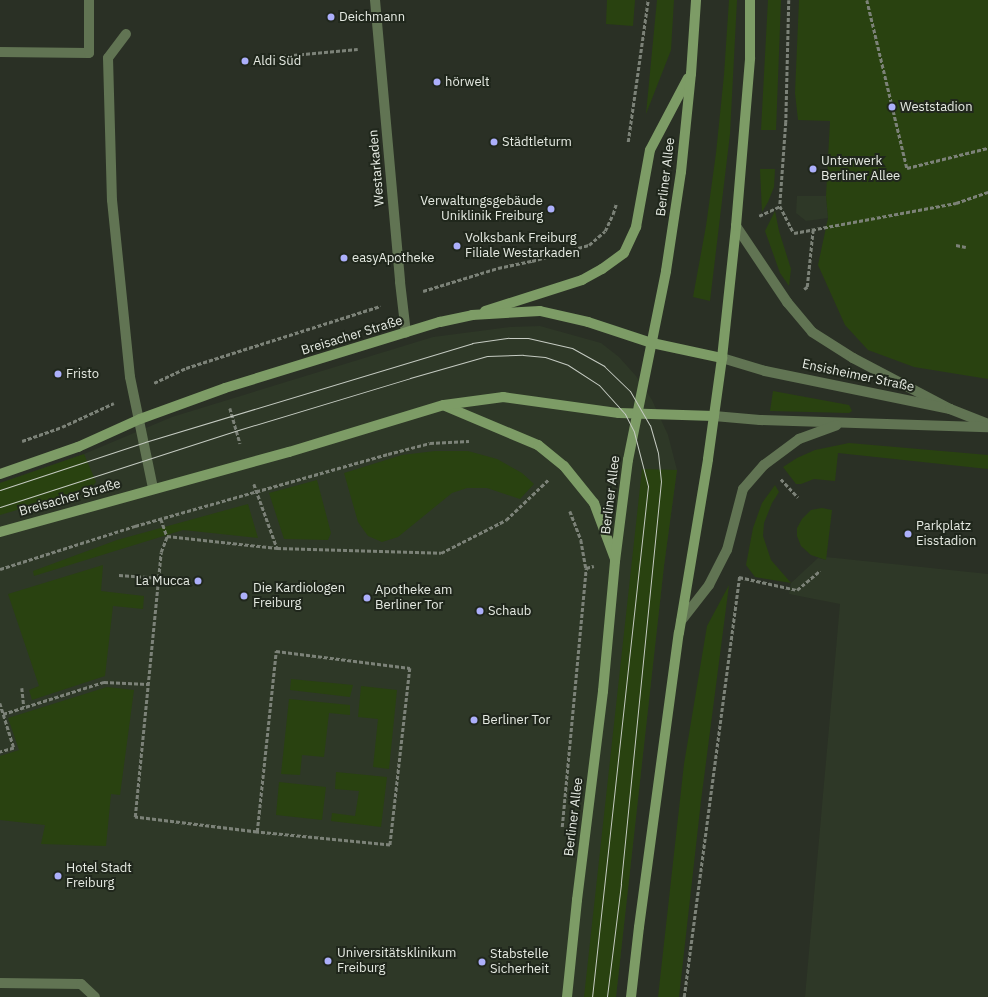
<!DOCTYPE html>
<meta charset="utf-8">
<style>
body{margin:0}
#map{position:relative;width:988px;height:997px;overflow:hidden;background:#2a3025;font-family:"IBM Plex Sans",sans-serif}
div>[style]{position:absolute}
.built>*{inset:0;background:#2e3827}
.green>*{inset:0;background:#294210}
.path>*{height:2.5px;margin-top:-1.25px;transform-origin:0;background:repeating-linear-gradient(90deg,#7c8278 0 4px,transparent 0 6px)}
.service>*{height:10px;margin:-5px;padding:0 5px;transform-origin:5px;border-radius:5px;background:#617453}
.pedestrian>*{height:10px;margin:-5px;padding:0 5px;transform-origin:5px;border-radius:5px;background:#617453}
.minor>*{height:10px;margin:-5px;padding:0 5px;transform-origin:5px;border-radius:5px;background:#617453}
.secondary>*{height:10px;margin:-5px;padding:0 5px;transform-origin:5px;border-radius:5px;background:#7d9c66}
.tram>*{height:1px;margin:-0.5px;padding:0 0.5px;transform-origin:0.5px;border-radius:0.5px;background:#c5cbc2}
.dots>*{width:11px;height:11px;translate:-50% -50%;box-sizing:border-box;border:2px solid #20271c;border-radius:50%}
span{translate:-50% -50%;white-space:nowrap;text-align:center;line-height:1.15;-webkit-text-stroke:4px #20271c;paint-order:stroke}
.poi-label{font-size:13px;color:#e5eae2}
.left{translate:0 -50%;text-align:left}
.right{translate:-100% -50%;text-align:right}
.street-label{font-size:13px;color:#e5eae2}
</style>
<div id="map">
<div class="built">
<div style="clip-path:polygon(797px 196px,826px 196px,828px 218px,806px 221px,796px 213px)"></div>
<div style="clip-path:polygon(540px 326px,601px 343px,619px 357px,636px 376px,652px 400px,668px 435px,677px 470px,664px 566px,616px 997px,0 997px,0 483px,84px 454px,172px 417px,433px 337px,510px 327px)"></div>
<div style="clip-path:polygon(826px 557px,988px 574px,988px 997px,805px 997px,840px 604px,789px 594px,791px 583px,818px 558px,826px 560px)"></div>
</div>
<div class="green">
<div style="clip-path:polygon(607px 0,635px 0,633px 26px,606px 24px)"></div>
<div style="clip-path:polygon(657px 0,674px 0,671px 50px,646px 114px)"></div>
<div style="clip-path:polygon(729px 0,737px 0,730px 134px,710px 301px,693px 297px,706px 226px,716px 153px,724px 75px)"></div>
<div style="clip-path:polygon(768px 0,781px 0,776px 130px,761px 130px)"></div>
<div style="clip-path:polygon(799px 0,988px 0,988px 379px,914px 367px,868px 350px,845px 325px,818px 265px,828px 218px,826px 196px,830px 121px,798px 120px,795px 93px)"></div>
<div style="clip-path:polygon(760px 169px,775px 169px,774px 187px,768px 202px,762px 212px)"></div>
<div style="clip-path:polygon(775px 211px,779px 231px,791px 269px,789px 286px,780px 273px,765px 231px)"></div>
<div style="clip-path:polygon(773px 391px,849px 405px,852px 411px,849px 413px,770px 411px)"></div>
<div style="clip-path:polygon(849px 443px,988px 455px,988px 469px,838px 453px,835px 481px,814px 479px,801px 484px,796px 484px,783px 467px,797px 458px,815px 450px)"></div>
<div style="clip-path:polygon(435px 451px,468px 451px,497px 459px,522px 473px,534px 484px,520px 499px,487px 488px,467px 488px,452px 493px,398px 537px,382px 542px,368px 536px,358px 522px,344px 473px,402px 455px)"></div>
<div style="clip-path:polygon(84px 454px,96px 482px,91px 488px,0 515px,0 483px)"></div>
<div style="clip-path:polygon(642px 469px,677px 470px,664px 566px,616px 997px,584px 997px)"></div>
<div style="clip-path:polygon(317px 480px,331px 533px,328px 540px,284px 539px,269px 493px)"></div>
<div style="clip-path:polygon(775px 485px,779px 492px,772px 503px,764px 523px,763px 536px,771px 560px,791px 583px,755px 577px,746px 565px,753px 528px,762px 503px)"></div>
<div style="clip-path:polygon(248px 504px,258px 538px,183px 530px,34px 576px,33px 571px,117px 540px)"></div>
<div style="clip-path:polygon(822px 508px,832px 510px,826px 560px,811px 555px,801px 546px,797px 536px,797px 528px,802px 519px,811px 510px)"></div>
<div style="clip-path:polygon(103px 565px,101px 591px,144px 596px,143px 609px,113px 606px,105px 676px,32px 700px,29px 690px,39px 686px,8px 594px)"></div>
<div style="clip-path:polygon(729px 585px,701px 801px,679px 997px,658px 997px,684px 764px,707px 626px)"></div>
<div style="clip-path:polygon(291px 679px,353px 685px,350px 697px,290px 690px)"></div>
<div style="clip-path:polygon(361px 686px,397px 690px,389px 769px,373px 767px,378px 719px,358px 717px)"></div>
<div style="clip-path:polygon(107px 687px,134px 690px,120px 795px,111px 794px,106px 846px,41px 844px,45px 825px,0 820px,0 756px,19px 750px,8px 718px)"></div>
<div style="clip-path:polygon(289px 699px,350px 705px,350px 715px,329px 713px,324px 757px,302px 755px,300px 775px,281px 774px)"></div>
<div style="clip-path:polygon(336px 772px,387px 777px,381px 827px,331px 821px,332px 813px,355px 816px,359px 791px,335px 789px)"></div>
<div style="clip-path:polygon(279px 782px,326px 787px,322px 820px,276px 815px)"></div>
</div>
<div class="path">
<div style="left:789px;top:0;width:122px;rotate:91.4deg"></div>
<div style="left:786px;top:122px;width:84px;rotate:94.1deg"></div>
<div style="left:780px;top:206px;width:30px;rotate:63deg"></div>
<div style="left:794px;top:233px;width:165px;rotate:-10.5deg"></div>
<div style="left:956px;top:203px;width:34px;rotate:-19deg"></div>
<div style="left:867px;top:0;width:173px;rotate:76.6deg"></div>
<div style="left:907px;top:168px;width:83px;rotate:-13.9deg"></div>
<div style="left:282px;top:56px;width:76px;rotate:-5.3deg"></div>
<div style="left:628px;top:142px;width:143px;rotate:-82deg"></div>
<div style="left:759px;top:216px;width:23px;rotate:-25deg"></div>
<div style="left:956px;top:245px;width:10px;rotate:11deg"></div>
<div style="left:804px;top:289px;width:4px;rotate:-34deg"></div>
<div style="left:807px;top:287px;width:58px;rotate:-84.1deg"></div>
<div style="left:423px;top:291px;width:78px;rotate:-17deg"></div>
<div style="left:498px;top:268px;width:35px;rotate:-12deg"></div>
<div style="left:532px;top:261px;width:59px;rotate:-15.7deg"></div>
<div style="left:589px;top:245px;width:21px;rotate:-41deg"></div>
<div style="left:605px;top:231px;width:19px;rotate:-65deg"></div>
<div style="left:613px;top:214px;width:10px;rotate:-73deg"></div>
<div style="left:154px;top:383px;width:35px;rotate:-25deg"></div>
<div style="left:186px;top:368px;width:204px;rotate:-17.7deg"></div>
<div style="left:230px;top:408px;width:37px;rotate:74deg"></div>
<div style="left:22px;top:441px;width:42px;rotate:-19.3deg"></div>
<div style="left:62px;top:427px;width:57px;rotate:-24.8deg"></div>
<div style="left:781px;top:479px;width:25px;rotate:47deg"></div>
<div style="left:254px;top:484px;width:68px;rotate:70.2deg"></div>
<div style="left:277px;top:548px;width:164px;rotate:1.7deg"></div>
<div style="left:441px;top:553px;width:73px;rotate:-26.9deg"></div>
<div style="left:506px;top:520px;width:58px;rotate:-43.6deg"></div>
<div style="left:570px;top:511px;width:31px;rotate:69deg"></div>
<div style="left:581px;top:540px;width:28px;rotate:80deg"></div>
<div style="left:161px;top:519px;width:18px;rotate:71deg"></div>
<div style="left:0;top:569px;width:142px;rotate:-17.7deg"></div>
<div style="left:135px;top:526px;width:263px;rotate:-15.9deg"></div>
<div style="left:388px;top:454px;width:43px;rotate:-14.7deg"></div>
<div style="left:430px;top:443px;width:39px;rotate:-3deg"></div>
<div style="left:119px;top:575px;width:39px;rotate:4deg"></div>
<div style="left:22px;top:688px;width:19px;rotate:84deg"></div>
<div style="left:0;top:703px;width:47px;rotate:72.7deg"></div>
<div style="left:14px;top:748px;width:15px;rotate:164deg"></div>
<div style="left:3px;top:714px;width:106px;rotate:-17.6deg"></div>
<div style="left:104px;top:682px;width:44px;rotate:2.6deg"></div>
<div style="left:562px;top:827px;width:260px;rotate:-84.7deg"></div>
<div style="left:586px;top:568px;width:8px;rotate:-14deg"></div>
<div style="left:257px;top:832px;width:182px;rotate:-84deg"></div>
<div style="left:276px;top:651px;width:135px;rotate:7.2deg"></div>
<div style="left:410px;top:668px;width:178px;rotate:96.4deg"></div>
<div style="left:390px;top:845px;width:134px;rotate:-174.4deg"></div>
<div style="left:257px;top:832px;width:123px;rotate:-173deg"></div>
<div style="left:135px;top:817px;width:266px;rotate:-84.4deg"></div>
<div style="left:161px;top:552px;width:17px;rotate:-69deg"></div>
<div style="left:167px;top:536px;width:111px;rotate:6.2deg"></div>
<div style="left:684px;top:997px;width:424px;rotate:-82.5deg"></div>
<div style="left:739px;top:577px;width:59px;rotate:12.6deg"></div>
<div style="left:797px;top:590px;width:30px;rotate:-40deg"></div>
</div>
<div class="service">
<div style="left:126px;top:34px;width:30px;rotate:127deg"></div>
<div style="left:108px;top:58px;width:142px;rotate:88.4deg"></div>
<div style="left:112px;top:200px;width:178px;rotate:84.2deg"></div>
<div style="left:130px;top:377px;width:113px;rotate:78.3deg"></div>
<div style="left:0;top:52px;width:89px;rotate:0.6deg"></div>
<div style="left:89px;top:53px;width:53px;rotate:-90deg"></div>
<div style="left:0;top:983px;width:81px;rotate:0.7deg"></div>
<div style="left:81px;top:984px;width:19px;rotate:43deg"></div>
</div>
<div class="pedestrian">
<div style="left:375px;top:0;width:283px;rotate:84.9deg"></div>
<div style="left:400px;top:282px;width:51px;rotate:83.3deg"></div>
</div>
<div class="minor">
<div style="left:736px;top:226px;width:92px;rotate:56.1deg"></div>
<div style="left:787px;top:302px;width:39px;rotate:50deg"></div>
<div style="left:812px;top:332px;width:49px;rotate:32.4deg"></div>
<div style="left:853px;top:358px;width:110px;rotate:27.7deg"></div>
<div style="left:722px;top:358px;width:45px;rotate:16.8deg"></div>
<div style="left:765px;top:371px;width:189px;rotate:11.6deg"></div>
<div style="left:950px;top:409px;width:41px;rotate:21.5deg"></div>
<div style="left:714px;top:416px;width:46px;rotate:5deg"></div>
<div style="left:760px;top:420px;width:228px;rotate:1.8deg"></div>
<div style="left:681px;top:621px;width:46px;rotate:-52.1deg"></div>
<div style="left:709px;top:585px;width:39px;rotate:-63deg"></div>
<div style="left:727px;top:550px;width:63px;rotate:-75.3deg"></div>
<div style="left:743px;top:489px;width:32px;rotate:-49deg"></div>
<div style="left:764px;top:465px;width:44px;rotate:-36.6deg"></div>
<div style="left:799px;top:439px;width:40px;rotate:-20.2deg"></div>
</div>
<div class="secondary">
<div style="left:485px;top:311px;width:102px;rotate:-17.7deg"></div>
<div style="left:582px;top:280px;width:23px;rotate:-29deg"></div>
<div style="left:602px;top:269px;width:27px;rotate:-36deg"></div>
<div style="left:624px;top:253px;width:29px;rotate:-65deg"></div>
<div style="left:636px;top:227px;width:78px;rotate:-79.7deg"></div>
<div style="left:650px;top:150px;width:81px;rotate:-62.2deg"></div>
<div style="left:445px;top:406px;width:101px;rotate:22.8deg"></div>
<div style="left:538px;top:445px;width:33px;rotate:39deg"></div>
<div style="left:564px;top:466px;width:48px;rotate:51deg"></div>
<div style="left:594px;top:503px;width:60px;rotate:69.4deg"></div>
<div style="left:0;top:474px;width:83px;rotate:-19.1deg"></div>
<div style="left:78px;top:447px;width:68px;rotate:-24.3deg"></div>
<div style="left:140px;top:419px;width:90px;rotate:-20deg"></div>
<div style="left:225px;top:388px;width:225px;rotate:-17.1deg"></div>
<div style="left:440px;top:322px;width:33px;rotate:-12deg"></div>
<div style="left:472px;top:315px;width:68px;rotate:-3.4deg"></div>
<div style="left:540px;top:311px;width:49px;rotate:12.9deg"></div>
<div style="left:588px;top:322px;width:67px;rotate:18.2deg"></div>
<div style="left:652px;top:343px;width:72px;rotate:12.1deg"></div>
<div style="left:0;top:532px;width:300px;rotate:-15.5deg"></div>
<div style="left:289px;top:452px;width:162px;rotate:-16.9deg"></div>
<div style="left:444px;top:405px;width:60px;rotate:-7.7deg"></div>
<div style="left:503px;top:397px;width:117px;rotate:7.9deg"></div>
<div style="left:619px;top:413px;width:95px;rotate:1.8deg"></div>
<div style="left:567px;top:997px;width:98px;rotate:-84.1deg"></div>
<div style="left:577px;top:900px;width:211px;rotate:-82.9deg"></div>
<div style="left:603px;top:691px;width:131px;rotate:-84.7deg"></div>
<div style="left:615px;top:561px;width:102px;rotate:-82.7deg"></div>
<div style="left:628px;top:460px;width:193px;rotate:-78.6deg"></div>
<div style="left:666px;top:271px;width:100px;rotate:-81.4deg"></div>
<div style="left:681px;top:172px;width:99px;rotate:-84.2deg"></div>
<div style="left:691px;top:74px;width:74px;rotate:-86.1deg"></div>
<div style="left:631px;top:997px;width:70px;rotate:-83.5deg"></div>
<div style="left:639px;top:927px;width:297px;rotate:-82.3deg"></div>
<div style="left:679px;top:633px;width:176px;rotate:-80.5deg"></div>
<div style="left:708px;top:459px;width:102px;rotate:-82.1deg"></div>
<div style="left:722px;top:358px;width:133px;rotate:-83.9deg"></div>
<div style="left:736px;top:226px;width:169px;rotate:-85.2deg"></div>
<div style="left:750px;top:58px;width:58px;rotate:-90deg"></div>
</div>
<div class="tram">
<div style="left:0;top:490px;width:153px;rotate:-18.3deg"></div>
<div style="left:145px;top:442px;width:342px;rotate:-16.8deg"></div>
<div style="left:472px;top:343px;width:37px;rotate:-8deg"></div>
<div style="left:509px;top:338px;width:19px"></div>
<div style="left:528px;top:338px;width:45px;rotate:12.8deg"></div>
<div style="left:572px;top:348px;width:37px;rotate:29deg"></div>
<div style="left:604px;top:366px;width:36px;rotate:44deg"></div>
<div style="left:630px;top:391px;width:39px;rotate:60deg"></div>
<div style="left:650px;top:425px;width:29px;rotate:74deg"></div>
<div style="left:658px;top:453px;width:28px;rotate:84deg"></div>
<div style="left:661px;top:481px;width:405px;rotate:95.7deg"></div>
<div style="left:621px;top:884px;width:114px;rotate:97.1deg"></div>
<div style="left:0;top:507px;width:247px;rotate:-17.9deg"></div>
<div style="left:235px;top:431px;width:183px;rotate:-16.8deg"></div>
<div style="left:410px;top:378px;width:80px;rotate:-15.9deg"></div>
<div style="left:487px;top:356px;width:36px;rotate:-2deg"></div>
<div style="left:523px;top:355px;width:22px;rotate:5deg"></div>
<div style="left:545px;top:357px;width:24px;rotate:19deg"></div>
<div style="left:568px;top:365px;width:37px;rotate:33deg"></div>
<div style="left:599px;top:385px;width:39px;rotate:48deg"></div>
<div style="left:625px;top:414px;width:20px;rotate:63deg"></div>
<div style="left:634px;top:432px;width:56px;rotate:75.5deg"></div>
<div style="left:648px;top:486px;width:514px;rotate:96.25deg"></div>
</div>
<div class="dots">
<div style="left:331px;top:17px;background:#acaffb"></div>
<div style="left:245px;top:61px;background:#acaffb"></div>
<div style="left:437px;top:82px;background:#acaffb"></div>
<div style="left:892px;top:107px;background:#acaffb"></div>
<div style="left:494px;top:142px;background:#acaffb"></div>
<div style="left:813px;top:169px;background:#acaffb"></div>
<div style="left:551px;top:209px;background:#acaffb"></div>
<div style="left:457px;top:246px;background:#acaffb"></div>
<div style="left:344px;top:258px;background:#acaffb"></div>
<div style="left:58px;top:374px;background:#acaffb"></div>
<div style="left:908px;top:534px;background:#acaffb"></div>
<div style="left:198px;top:581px;background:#acaffb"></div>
<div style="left:244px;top:596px;background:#acaffb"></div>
<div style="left:367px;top:598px;background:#acaffb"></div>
<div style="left:480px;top:611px;background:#acaffb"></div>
<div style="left:474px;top:720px;background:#acaffb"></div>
<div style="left:58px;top:876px;background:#acaffb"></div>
<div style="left:328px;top:961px;background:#acaffb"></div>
<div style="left:482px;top:962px;background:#acaffb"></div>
</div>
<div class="poi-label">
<span class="left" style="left:339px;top:17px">Deichmann</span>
<span class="left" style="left:253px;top:61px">Aldi Süd</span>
<span class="left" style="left:445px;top:82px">hörwelt</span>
<span class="left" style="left:900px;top:107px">Weststadion</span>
<span class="left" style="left:502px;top:142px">Städtleturm</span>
<span class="left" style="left:821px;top:169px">Unterwerk<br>Berliner Allee</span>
<span class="right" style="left:543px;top:209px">Verwaltungsgebäude<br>Uniklinik Freiburg</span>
<span class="left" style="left:465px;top:246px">Volksbank Freiburg<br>Filiale Westarkaden</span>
<span class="left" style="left:352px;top:258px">easyApotheke</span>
<span class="left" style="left:66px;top:374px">Fristo</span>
<span class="left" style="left:916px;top:534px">Parkplatz<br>Eisstadion</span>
<span class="right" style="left:190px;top:581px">La Mucca</span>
<span class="left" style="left:253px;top:596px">Die Kardiologen<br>Freiburg</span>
<span class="left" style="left:375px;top:598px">Apotheke am<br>Berliner Tor</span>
<span class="left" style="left:488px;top:611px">Schaub</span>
<span class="left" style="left:482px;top:720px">Berliner Tor</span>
<span class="left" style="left:66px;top:876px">Hotel Stadt<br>Freiburg</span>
<span class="left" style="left:337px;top:961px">Universitätsklinikum<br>Freiburg</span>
<span class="left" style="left:490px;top:962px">Stabstelle<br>Sicherheit</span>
</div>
<div class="street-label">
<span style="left:377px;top:168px;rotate:-95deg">Westarkaden</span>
<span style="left:666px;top:177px;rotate:-83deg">Berliner Allee</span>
<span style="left:352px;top:336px;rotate:-17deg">Breisacher Straße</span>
<span style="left:858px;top:376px;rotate:12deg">Ensisheimer Straße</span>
<span style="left:611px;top:495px;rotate:-83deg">Berliner Allee</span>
<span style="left:70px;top:498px;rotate:-16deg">Breisacher Straße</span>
<span style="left:574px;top:817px;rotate:-83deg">Berliner Allee</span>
</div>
</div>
